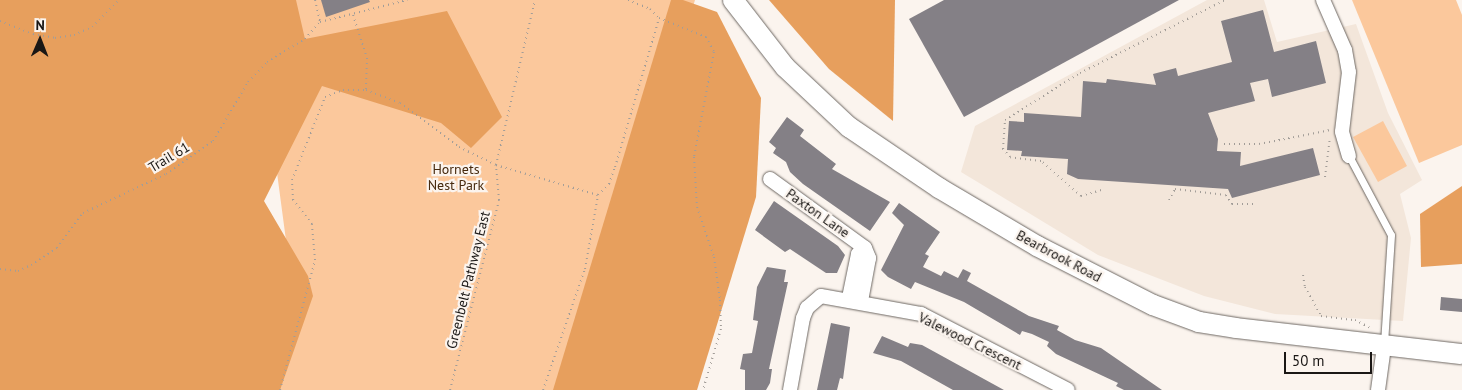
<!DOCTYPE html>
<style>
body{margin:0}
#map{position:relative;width:1462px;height:390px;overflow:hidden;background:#fbf4ee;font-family:"PT Sans",sans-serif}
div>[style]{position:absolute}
.built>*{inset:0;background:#f3e6da}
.green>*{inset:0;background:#fbc89c}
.forest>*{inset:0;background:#e79f5d}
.building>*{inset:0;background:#848086}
.path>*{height:2px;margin-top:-1px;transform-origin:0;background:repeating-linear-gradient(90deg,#a29d98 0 1px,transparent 0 5px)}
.roads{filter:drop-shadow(0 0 1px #6e6863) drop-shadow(0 0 1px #6e6863)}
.lane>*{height:7px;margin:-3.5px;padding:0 3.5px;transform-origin:3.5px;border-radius:3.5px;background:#fff}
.street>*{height:14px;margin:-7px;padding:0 7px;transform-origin:7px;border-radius:7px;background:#fff}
.secondary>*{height:20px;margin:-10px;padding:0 10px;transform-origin:10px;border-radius:10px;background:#fff}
span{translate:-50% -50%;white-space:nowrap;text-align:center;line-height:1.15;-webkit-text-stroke:4.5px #fbf4ee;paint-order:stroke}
.street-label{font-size:14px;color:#1a1715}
.park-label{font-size:14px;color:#472a0e}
.north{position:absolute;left:15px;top:15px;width:50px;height:50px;-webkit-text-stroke:4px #fbf4ee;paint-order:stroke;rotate:1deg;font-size:14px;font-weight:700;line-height:20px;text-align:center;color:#1a1715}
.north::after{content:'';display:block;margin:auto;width:18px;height:22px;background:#1a1715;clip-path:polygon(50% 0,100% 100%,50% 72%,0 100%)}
.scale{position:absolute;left:1284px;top:352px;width:88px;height:22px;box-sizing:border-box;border:2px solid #1a1715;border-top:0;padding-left:6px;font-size:15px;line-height:18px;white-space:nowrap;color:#1a1715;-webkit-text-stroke:4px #fbf4ee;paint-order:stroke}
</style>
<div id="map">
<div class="built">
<div style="clip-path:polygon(1207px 0,1264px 0,1277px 42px,1356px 24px,1388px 113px,1422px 180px,1400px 194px,1411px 238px,1403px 321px,1275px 314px,1204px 296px,1098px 255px,961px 172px,975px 126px)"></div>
</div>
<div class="green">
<div style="clip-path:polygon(254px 0,695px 0,577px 390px,274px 390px,297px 323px)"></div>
<div style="clip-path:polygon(1352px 0,1456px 0,1462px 15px,1462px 145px,1419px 163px)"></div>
<div style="clip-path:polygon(1383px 121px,1407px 166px,1378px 182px,1353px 137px)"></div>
</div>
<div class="forest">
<div style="clip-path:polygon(0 0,296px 0,305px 39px,447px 11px,502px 117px,471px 148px,441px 123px,322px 86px,264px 201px,308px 276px,313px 296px,280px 390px,0 390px)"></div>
<div style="clip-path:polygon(671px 0,683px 0,717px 12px,761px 98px,756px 197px,697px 390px,553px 390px)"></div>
<div style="clip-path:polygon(769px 0,895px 0,893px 121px,829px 69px)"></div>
<div style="clip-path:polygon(1462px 186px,1462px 264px,1421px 267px,1420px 214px)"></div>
</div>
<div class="building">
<div style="clip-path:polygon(321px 0,369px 0,370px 2px,326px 17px)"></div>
<div style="clip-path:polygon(944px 0,1179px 0,964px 117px,909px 19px)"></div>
<div style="clip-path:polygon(1263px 10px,1274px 52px,1316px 41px,1326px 83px,1272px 97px,1268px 79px,1250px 83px,1255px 101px,1208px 113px,1218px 139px,1217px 151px,1241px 152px,1240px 166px,1313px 148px,1320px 175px,1232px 198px,1228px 189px,1078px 179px,1067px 174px,1068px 159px,1021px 156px,1022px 151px,1007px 150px,1009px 121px,1024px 122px,1024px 113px,1081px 117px,1083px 81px,1106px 83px,1107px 79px,1156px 85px,1153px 74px,1176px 68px,1178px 76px,1232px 62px,1221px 21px)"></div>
<div style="clip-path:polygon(787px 117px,804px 130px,800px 136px,836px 164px,832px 169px,890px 202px,870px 231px,803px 184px,790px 172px,786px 162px,773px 153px,776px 148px,769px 142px)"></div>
<div style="clip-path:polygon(774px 201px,838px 246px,845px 255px,837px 273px,826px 273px,790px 249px,785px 252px,755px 230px)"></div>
<div style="clip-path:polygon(899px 203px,940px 232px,925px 254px,929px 256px,923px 267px,941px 276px,944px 271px,958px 278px,963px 269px,971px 273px,967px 281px,1029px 316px,1059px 326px,1057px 330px,1075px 340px,1101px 348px,1162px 390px,1124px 390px,1116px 386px,1118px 383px,1056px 354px,1047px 346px,1049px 342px,1032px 334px,1022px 331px,1020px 335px,964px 302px,915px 282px,911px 289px,888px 277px,881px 270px,904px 225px,892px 213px)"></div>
<div style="clip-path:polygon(767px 267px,786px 270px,784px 282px,788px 282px,769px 369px,772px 369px,770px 383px,766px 390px,745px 390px,745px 370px,740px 369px,743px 354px,752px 353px,758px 321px,753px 320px,757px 287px)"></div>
<div style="clip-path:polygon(1441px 297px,1462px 299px,1462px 312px,1440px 310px)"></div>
<div style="clip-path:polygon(831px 323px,850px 327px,843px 379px,840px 378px,837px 390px,817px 390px)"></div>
<div style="clip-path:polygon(882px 336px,908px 347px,910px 343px,922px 345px,1004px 390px,953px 390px,901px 361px,873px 353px)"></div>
</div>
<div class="path">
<div style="left:315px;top:0;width:23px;rotate:77deg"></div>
<div style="left:320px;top:22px;width:90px;rotate:-14.2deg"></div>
<div style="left:628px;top:0;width:24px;rotate:22deg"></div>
<div style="left:650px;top:9px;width:13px;rotate:45deg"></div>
<div style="left:659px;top:18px;width:51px;rotate:22deg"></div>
<div style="left:706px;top:37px;width:17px;rotate:62deg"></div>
<div style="left:714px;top:52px;width:107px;rotate:100.8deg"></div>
<div style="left:694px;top:157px;width:50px;rotate:86.6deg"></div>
<div style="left:697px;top:207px;width:53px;rotate:71.2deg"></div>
<div style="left:714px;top:257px;width:43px;rotate:82.1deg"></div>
<div style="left:720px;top:300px;width:29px;rotate:88deg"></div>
<div style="left:721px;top:329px;width:64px;rotate:106.4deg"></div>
<div style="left:353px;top:15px;width:45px;rotate:72deg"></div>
<div style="left:367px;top:58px;width:32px;rotate:92deg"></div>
<div style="left:0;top:21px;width:35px;rotate:22deg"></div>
<div style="left:33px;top:34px;width:22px;rotate:10deg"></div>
<div style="left:55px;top:38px;width:19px;rotate:-9deg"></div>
<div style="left:74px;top:35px;width:20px;rotate:-24deg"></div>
<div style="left:92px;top:27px;width:38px;rotate:-45deg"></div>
<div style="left:1224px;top:144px;width:35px"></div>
<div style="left:1259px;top:144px;width:73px;rotate:-11deg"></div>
<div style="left:1325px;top:177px;width:40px;rotate:-82.9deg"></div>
<div style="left:1101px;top:190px;width:21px;rotate:163deg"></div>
<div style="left:1081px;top:196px;width:53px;rotate:-138.8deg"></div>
<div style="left:1041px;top:161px;width:31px;rotate:-173deg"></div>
<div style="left:1010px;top:157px;width:11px;rotate:-131deg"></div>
<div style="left:1003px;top:149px;width:29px;rotate:-86deg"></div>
<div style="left:1005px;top:120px;width:89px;rotate:-32.1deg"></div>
<div style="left:1080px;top:73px;width:162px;rotate:-26.7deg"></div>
<div style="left:1169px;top:200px;width:13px;rotate:-61deg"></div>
<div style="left:1175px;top:189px;width:51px;rotate:6.7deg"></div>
<div style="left:1226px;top:195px;width:11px;rotate:56deg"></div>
<div style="left:1232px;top:204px;width:25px"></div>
<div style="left:0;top:269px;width:18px;rotate:6deg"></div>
<div style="left:18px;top:271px;width:14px;rotate:-25deg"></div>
<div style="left:31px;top:265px;width:31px;rotate:-33deg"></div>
<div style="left:57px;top:248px;width:44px;rotate:-53.4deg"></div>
<div style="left:83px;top:213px;width:92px;rotate:-25.2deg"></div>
<div style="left:166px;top:174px;width:57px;rotate:-35.1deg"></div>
<div style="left:213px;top:141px;width:69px;rotate:-59.3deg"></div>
<div style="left:248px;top:82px;width:28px;rotate:-46deg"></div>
<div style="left:267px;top:62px;width:44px;rotate:-31.2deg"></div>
<div style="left:305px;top:39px;width:23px;rotate:-49deg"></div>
<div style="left:1303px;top:275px;width:12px;rotate:81deg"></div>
<div style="left:1305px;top:287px;width:33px;rotate:61deg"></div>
<div style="left:1321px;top:316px;width:34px;rotate:7deg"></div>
<div style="left:1355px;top:320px;width:16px;rotate:27deg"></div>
<div style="left:280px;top:390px;width:135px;rotate:-74.9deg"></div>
<div style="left:315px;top:260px;width:36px;rotate:-95deg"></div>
<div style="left:312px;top:224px;width:31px;rotate:-128deg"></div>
<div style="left:293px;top:200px;width:20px;rotate:-93deg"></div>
<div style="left:292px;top:180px;width:89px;rotate:-68.3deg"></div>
<div style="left:325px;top:97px;width:19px;rotate:-21deg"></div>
<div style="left:343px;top:90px;width:23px"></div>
<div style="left:366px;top:90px;width:36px;rotate:21deg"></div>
<div style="left:400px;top:103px;width:74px;rotate:36.7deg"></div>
<div style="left:459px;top:147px;width:41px;rotate:25.9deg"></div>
<div style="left:496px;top:165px;width:106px;rotate:16.4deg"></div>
<div style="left:598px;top:195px;width:16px;rotate:-45deg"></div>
<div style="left:609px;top:184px;width:18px;rotate:-71deg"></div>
<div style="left:615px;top:167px;width:155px;rotate:-73.5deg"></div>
<div style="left:450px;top:390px;width:196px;rotate:-75.5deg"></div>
<div style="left:499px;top:200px;width:35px;rotate:-95deg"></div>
<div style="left:496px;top:165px;width:170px;rotate:-76.7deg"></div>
<div style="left:543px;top:390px;width:128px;rotate:-70.9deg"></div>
<div style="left:585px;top:269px;width:75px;rotate:-80deg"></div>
</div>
<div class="roads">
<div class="lane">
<div style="left:1349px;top:156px;width:89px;rotate:62deg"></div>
<div style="left:1391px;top:235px;width:109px;rotate:93.7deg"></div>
</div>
<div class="street">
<div style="left:1323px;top:0;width:55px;rotate:66.3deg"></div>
<div style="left:1345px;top:50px;width:22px;rotate:80deg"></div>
<div style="left:1349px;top:72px;width:60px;rotate:96.7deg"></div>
<div style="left:1342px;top:132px;width:25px;rotate:74deg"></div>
<div style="left:770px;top:179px;width:117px;rotate:36deg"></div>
<div style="left:849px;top:298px;width:45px;rotate:-78.4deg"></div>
<div style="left:858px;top:254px;width:9px;rotate:-41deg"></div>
<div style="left:865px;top:248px;width:11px;rotate:68deg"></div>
<div style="left:869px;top:258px;width:44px;rotate:100.5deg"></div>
<div style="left:790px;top:390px;width:73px;rotate:-79.8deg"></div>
<div style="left:803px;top:318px;width:11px;rotate:-68deg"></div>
<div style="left:807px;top:308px;width:18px;rotate:-41deg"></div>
<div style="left:821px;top:296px;width:102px;rotate:10.2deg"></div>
<div style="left:921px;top:314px;width:165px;rotate:27.3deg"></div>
<div style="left:1378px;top:390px;width:43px;rotate:-82.1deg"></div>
</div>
<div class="secondary">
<div style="left:733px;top:0;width:85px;rotate:52.2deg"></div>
<div style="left:785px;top:67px;width:88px;rotate:43.2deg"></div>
<div style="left:849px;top:127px;width:109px;rotate:34.1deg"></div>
<div style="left:939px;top:188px;width:114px;rotate:30.6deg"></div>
<div style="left:1037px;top:246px;width:130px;rotate:27deg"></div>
<div style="left:1153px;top:305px;width:49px;rotate:20.3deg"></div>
<div style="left:1199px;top:322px;width:37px;rotate:9deg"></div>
<div style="left:1236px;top:328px;width:227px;rotate:6.6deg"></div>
</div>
</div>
<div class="street-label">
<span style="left:169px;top:157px;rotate:-31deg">Trail 61</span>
<span style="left:818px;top:213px;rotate:35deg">Paxton Lane</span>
<span style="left:1059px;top:256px;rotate:28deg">Bearbrook Road</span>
<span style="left:468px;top:280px;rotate:-76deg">Greenbelt Pathway East</span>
<span style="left:970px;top:341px;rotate:26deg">Valewood Crescent</span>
</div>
<div class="park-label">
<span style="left:456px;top:177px">Hornets<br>Nest Park</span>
</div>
<div class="north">N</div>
<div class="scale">50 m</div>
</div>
